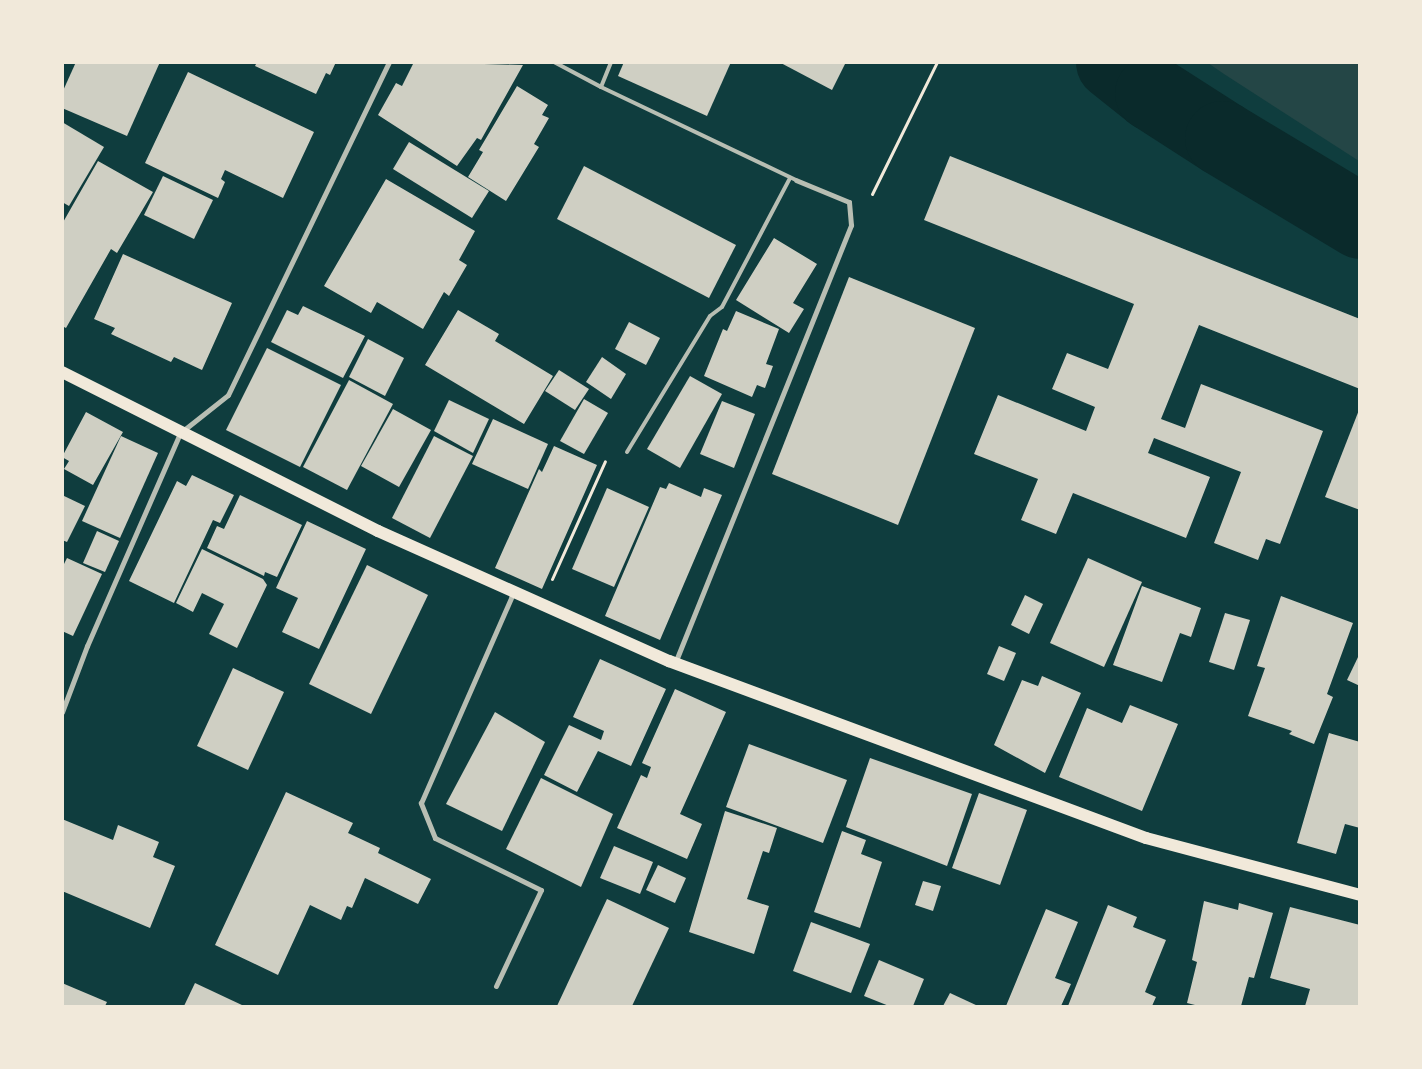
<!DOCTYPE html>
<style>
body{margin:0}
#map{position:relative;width:1422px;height:1069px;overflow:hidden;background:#0f3d3e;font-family:"Source Serif 4",serif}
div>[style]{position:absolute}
.green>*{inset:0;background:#244646}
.river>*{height:75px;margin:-37.5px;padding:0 37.5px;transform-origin:37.5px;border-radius:37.5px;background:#0a2a2b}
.building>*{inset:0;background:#cfcfc3}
.path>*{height:3px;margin:-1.5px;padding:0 1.5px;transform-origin:1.5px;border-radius:1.5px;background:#f1e9da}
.service>*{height:4px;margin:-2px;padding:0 2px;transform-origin:2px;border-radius:2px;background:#b8beb3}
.minor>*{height:5px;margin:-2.5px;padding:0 2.5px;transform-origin:2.5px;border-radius:2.5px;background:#b8beb3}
.primary>*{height:12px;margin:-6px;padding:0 6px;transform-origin:6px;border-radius:6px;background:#f1e9da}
span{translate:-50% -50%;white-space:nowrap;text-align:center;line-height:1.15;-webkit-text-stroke:4.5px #f1e9da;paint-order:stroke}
.frame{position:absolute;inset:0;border:64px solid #f1e9da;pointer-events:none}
</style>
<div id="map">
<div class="green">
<div style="clip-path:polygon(1208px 63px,1359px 63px,1359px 161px,1224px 74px)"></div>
</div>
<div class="river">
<div style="left:1113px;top:62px;width:50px;rotate:38.5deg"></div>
<div style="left:1152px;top:93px;width:83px;rotate:32.7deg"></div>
<div style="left:1222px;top:138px;width:161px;rotate:31deg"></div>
</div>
<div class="building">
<div style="clip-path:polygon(76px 62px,160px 62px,127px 136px,62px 108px,62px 93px)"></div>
<div style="clip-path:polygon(257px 62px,336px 62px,330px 75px,326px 73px,316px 94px,255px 66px)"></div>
<div style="clip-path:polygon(414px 62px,523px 65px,481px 140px,477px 138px,457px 166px,378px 115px,396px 83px,402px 86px)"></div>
<div style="clip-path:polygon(624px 62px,731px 62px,707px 116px,618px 76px)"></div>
<div style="clip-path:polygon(779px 62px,846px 62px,832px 90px)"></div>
<div style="clip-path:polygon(188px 72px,314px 132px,283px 198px,225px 170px,221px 179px,225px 182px,218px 198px,145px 163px)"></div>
<div style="clip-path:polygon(517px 86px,548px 105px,542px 115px,549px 118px,534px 144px,539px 147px,506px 201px,468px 177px,483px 152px,479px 150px)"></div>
<div style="clip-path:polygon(62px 122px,104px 147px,69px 206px,62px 202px)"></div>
<div style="clip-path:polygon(409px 142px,489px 191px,472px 218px,393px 169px)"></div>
<div style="clip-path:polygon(950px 156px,1360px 319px,1360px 389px,1199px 325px,1161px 419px,1185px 428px,1201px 384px,1323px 431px,1280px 544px,1266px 539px,1258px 560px,1214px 543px,1241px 472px,1154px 438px,1148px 453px,1210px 477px,1186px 538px,1073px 493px,1056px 534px,1021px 520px,1038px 479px,974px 454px,998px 395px,1086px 431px,1095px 407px,1052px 389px,1067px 353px,1108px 369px,1134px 304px,924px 220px)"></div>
<div style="clip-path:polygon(98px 161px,153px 192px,117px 253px,111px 249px,66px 328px,62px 326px,62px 224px)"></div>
<div style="clip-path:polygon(584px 166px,736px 245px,709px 298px,557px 219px)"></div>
<div style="clip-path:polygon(163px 176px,213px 200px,194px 239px,144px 215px)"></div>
<div style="clip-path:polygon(386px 179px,475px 231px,459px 260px,467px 265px,449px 296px,444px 292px,423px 329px,377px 302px,371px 313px,324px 286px)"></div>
<div style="clip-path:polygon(774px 238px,817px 264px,793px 303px,804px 309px,789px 333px,736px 300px)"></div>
<div style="clip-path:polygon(123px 254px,232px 303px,202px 370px,174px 357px,171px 362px,111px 334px,115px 328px,94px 319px)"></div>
<div style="clip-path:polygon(849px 277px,975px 328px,898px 525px,772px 474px)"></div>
<div style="clip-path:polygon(303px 306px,365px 336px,343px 378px,271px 342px,287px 310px,298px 315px)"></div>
<div style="clip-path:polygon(458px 310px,499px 334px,495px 341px,553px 376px,524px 424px,425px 365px)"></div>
<div style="clip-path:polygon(736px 311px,779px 329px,766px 364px,773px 366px,765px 388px,757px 385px,752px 397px,704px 376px,723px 329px,727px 331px)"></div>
<div style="clip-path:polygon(629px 322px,660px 338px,646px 365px,615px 349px)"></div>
<div style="clip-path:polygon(368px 339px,404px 358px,385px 396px,349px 377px)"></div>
<div style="clip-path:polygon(267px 348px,341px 385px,300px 467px,226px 430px)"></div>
<div style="clip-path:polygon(602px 357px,626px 374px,611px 399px,586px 382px)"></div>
<div style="clip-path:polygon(559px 370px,589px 389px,575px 410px,545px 391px)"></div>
<div style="clip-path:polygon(690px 376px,722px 394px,680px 468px,647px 449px)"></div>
<div style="clip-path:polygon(349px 380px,393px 404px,347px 490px,303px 467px)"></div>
<div style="clip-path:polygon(584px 399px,608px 413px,584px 454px,560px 441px)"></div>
<div style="clip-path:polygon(449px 400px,489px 419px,473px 453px,434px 431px)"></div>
<div style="clip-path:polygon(722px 401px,755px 414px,734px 468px,700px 454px)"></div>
<div style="clip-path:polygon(393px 409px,431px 430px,399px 487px,361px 466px)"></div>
<div style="clip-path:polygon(1359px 410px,1360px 410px,1360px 510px,1325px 497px)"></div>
<div style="clip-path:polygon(86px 412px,123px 432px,93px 485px,64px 469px,69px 461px,62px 457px)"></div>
<div style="clip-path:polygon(493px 419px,548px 444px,528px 489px,472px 464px)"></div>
<div style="clip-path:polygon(121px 436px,158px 453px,120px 538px,82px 521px)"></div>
<div style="clip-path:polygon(434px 436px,473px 456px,430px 538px,392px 518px)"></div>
<div style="clip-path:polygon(554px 446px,597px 465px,542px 589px,495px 568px,539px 469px,542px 472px)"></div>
<div style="clip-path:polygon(192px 475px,234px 495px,220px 523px,213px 520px,174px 603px,129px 581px,177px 481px,186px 486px)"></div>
<div style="clip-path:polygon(669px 483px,701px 497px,704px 488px,722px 495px,660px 640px,605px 616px,660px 487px,666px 489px)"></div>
<div style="clip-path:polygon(607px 488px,649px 507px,614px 587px,572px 569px)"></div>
<div style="clip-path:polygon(62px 495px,85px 506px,67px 542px,62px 540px)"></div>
<div style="clip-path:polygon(240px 495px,302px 525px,277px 577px,265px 572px,264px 576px,207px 548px,217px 526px,224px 529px)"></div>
<div style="clip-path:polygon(307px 521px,366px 549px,319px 649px,282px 632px,298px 598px,276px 588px)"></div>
<div style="clip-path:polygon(97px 531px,119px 541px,105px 572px,83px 563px)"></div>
<div style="clip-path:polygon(202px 549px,263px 579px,267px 585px,237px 648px,209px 634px,224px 604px,202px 593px,193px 612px,176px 603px)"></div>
<div style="clip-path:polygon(67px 558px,102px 574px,73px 636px,62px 631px,62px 568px)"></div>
<div style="clip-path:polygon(1088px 558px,1142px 582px,1104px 667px,1050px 643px)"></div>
<div style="clip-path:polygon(367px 565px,428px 595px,371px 714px,309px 684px)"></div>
<div style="clip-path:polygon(1142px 586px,1201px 608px,1191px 637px,1180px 633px,1162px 682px,1113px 665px)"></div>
<div style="clip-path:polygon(1025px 595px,1043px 604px,1029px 634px,1011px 625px)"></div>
<div style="clip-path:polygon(1281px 596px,1353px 623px,1327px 694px,1333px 697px,1314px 744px,1289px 734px,1292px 731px,1248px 716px,1265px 668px,1257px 666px)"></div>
<div style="clip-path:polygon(1225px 613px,1250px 620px,1234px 670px,1209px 662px)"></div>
<div style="clip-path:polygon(999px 646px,1016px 653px,1004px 681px,987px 674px)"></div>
<div style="clip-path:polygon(1360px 653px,1360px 686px,1347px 680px)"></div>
<div style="clip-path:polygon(600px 659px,666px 689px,631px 766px,598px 751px,577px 792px,544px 775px,569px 725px,601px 740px,604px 731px,573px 717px)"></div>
<div style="clip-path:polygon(233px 668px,284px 692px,248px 770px,197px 746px)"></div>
<div style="clip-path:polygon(1042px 676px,1081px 693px,1045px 773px,994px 745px,1022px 680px,1038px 686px)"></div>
<div style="clip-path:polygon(675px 689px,726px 712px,680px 814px,702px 824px,687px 859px,617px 828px,641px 775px,647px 778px,651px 767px,642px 763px)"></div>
<div style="clip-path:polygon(1130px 705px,1178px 724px,1142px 811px,1059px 777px,1087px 708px,1122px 723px)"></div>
<div style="clip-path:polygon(495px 712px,545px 742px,502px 831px,446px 804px)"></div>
<div style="clip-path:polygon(1329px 733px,1360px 742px,1360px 828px,1345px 824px,1336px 854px,1297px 843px)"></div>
<div style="clip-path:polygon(749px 744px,847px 780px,823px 843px,726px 807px)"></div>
<div style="clip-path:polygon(870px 758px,972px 794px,947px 866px,846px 827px)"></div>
<div style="clip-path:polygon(541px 778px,613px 814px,581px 887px,506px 849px)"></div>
<div style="clip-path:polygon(286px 792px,353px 823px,348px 833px,380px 848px,378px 853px,431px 879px,418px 904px,365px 878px,352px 908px,347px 906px,341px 920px,310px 905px,278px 975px,215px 945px)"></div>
<div style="clip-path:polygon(979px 793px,1027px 810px,1000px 885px,952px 868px)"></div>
<div style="clip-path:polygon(725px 811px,777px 828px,769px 853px,763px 851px,747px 899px,769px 906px,754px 954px,689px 932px)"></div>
<div style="clip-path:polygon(62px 819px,113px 840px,118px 825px,159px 842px,153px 857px,175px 866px,150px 928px,62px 891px)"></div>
<div style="clip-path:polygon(842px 831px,866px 840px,861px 854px,882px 862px,860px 928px,814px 912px)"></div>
<div style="clip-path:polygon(614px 846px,653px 862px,640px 894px,600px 878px)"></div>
<div style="clip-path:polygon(658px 865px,686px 878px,675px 903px,646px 890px)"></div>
<div style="clip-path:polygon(923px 881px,941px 886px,933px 911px,915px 905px)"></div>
<div style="clip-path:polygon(607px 899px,669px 928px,632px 1006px,557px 1006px)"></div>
<div style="clip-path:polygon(1204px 901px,1238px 910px,1239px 903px,1273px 913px,1254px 978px,1249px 977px,1241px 1006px,1199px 1006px,1187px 1003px,1197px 962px,1192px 960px)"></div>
<div style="clip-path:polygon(1108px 905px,1137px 917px,1133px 927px,1166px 940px,1145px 992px,1156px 997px,1152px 1006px,1068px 1006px)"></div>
<div style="clip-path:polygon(1290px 907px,1360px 925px,1360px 1006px,1305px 1006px,1310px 989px,1270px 978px)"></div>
<div style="clip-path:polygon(1046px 909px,1078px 922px,1055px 978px,1071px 984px,1061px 1006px,1006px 1006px)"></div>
<div style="clip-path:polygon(811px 922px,870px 944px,851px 993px,793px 971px)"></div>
<div style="clip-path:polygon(879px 960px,924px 979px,913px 1006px,889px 1006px,864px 996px)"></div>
<div style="clip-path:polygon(62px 983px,107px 1002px,105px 1006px,62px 1006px)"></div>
<div style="clip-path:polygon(195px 983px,244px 1006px,184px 1006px)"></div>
<div style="clip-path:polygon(950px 993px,978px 1006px,943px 1006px)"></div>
</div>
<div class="path">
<div style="left:872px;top:194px;width:147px;rotate:-63.8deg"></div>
<div style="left:552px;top:579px;width:129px;rotate:-65.8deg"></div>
</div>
<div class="service">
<div style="left:554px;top:62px;width:53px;rotate:28deg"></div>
<div style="left:601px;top:87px;width:27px;rotate:-68deg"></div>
<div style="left:601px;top:87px;width:216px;rotate:25.5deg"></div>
<div style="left:627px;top:452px;width:159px;rotate:-58.6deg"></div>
<div style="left:710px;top:316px;width:15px;rotate:-37deg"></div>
<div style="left:722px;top:307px;width:146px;rotate:-62.2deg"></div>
</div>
<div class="minor">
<div style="left:675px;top:663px;width:472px;rotate:-68.1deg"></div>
<div style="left:851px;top:225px;width:23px;rotate:-95deg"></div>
<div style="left:849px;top:202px;width:57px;rotate:-157.5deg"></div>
<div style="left:62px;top:712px;width:71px;rotate:-69.3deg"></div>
<div style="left:87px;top:646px;width:232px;rotate:-66.4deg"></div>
<div style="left:180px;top:433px;width:61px;rotate:-38.4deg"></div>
<div style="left:228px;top:395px;width:370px;rotate:-64.2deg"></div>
<div style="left:496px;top:986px;width:106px;rotate:-64.9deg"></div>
<div style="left:541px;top:890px;width:118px;rotate:-153.9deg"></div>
<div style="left:435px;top:838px;width:38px;rotate:-112deg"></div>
<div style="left:421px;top:803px;width:229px;rotate:-66.3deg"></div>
</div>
<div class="primary">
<div style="left:62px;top:372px;width:354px;rotate:26.7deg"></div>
<div style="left:378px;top:531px;width:319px;rotate:24.1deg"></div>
<div style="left:669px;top:661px;width:509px;rotate:20.36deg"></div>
<div style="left:1146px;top:838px;width:221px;rotate:14.9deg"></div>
</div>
<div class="frame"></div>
</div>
